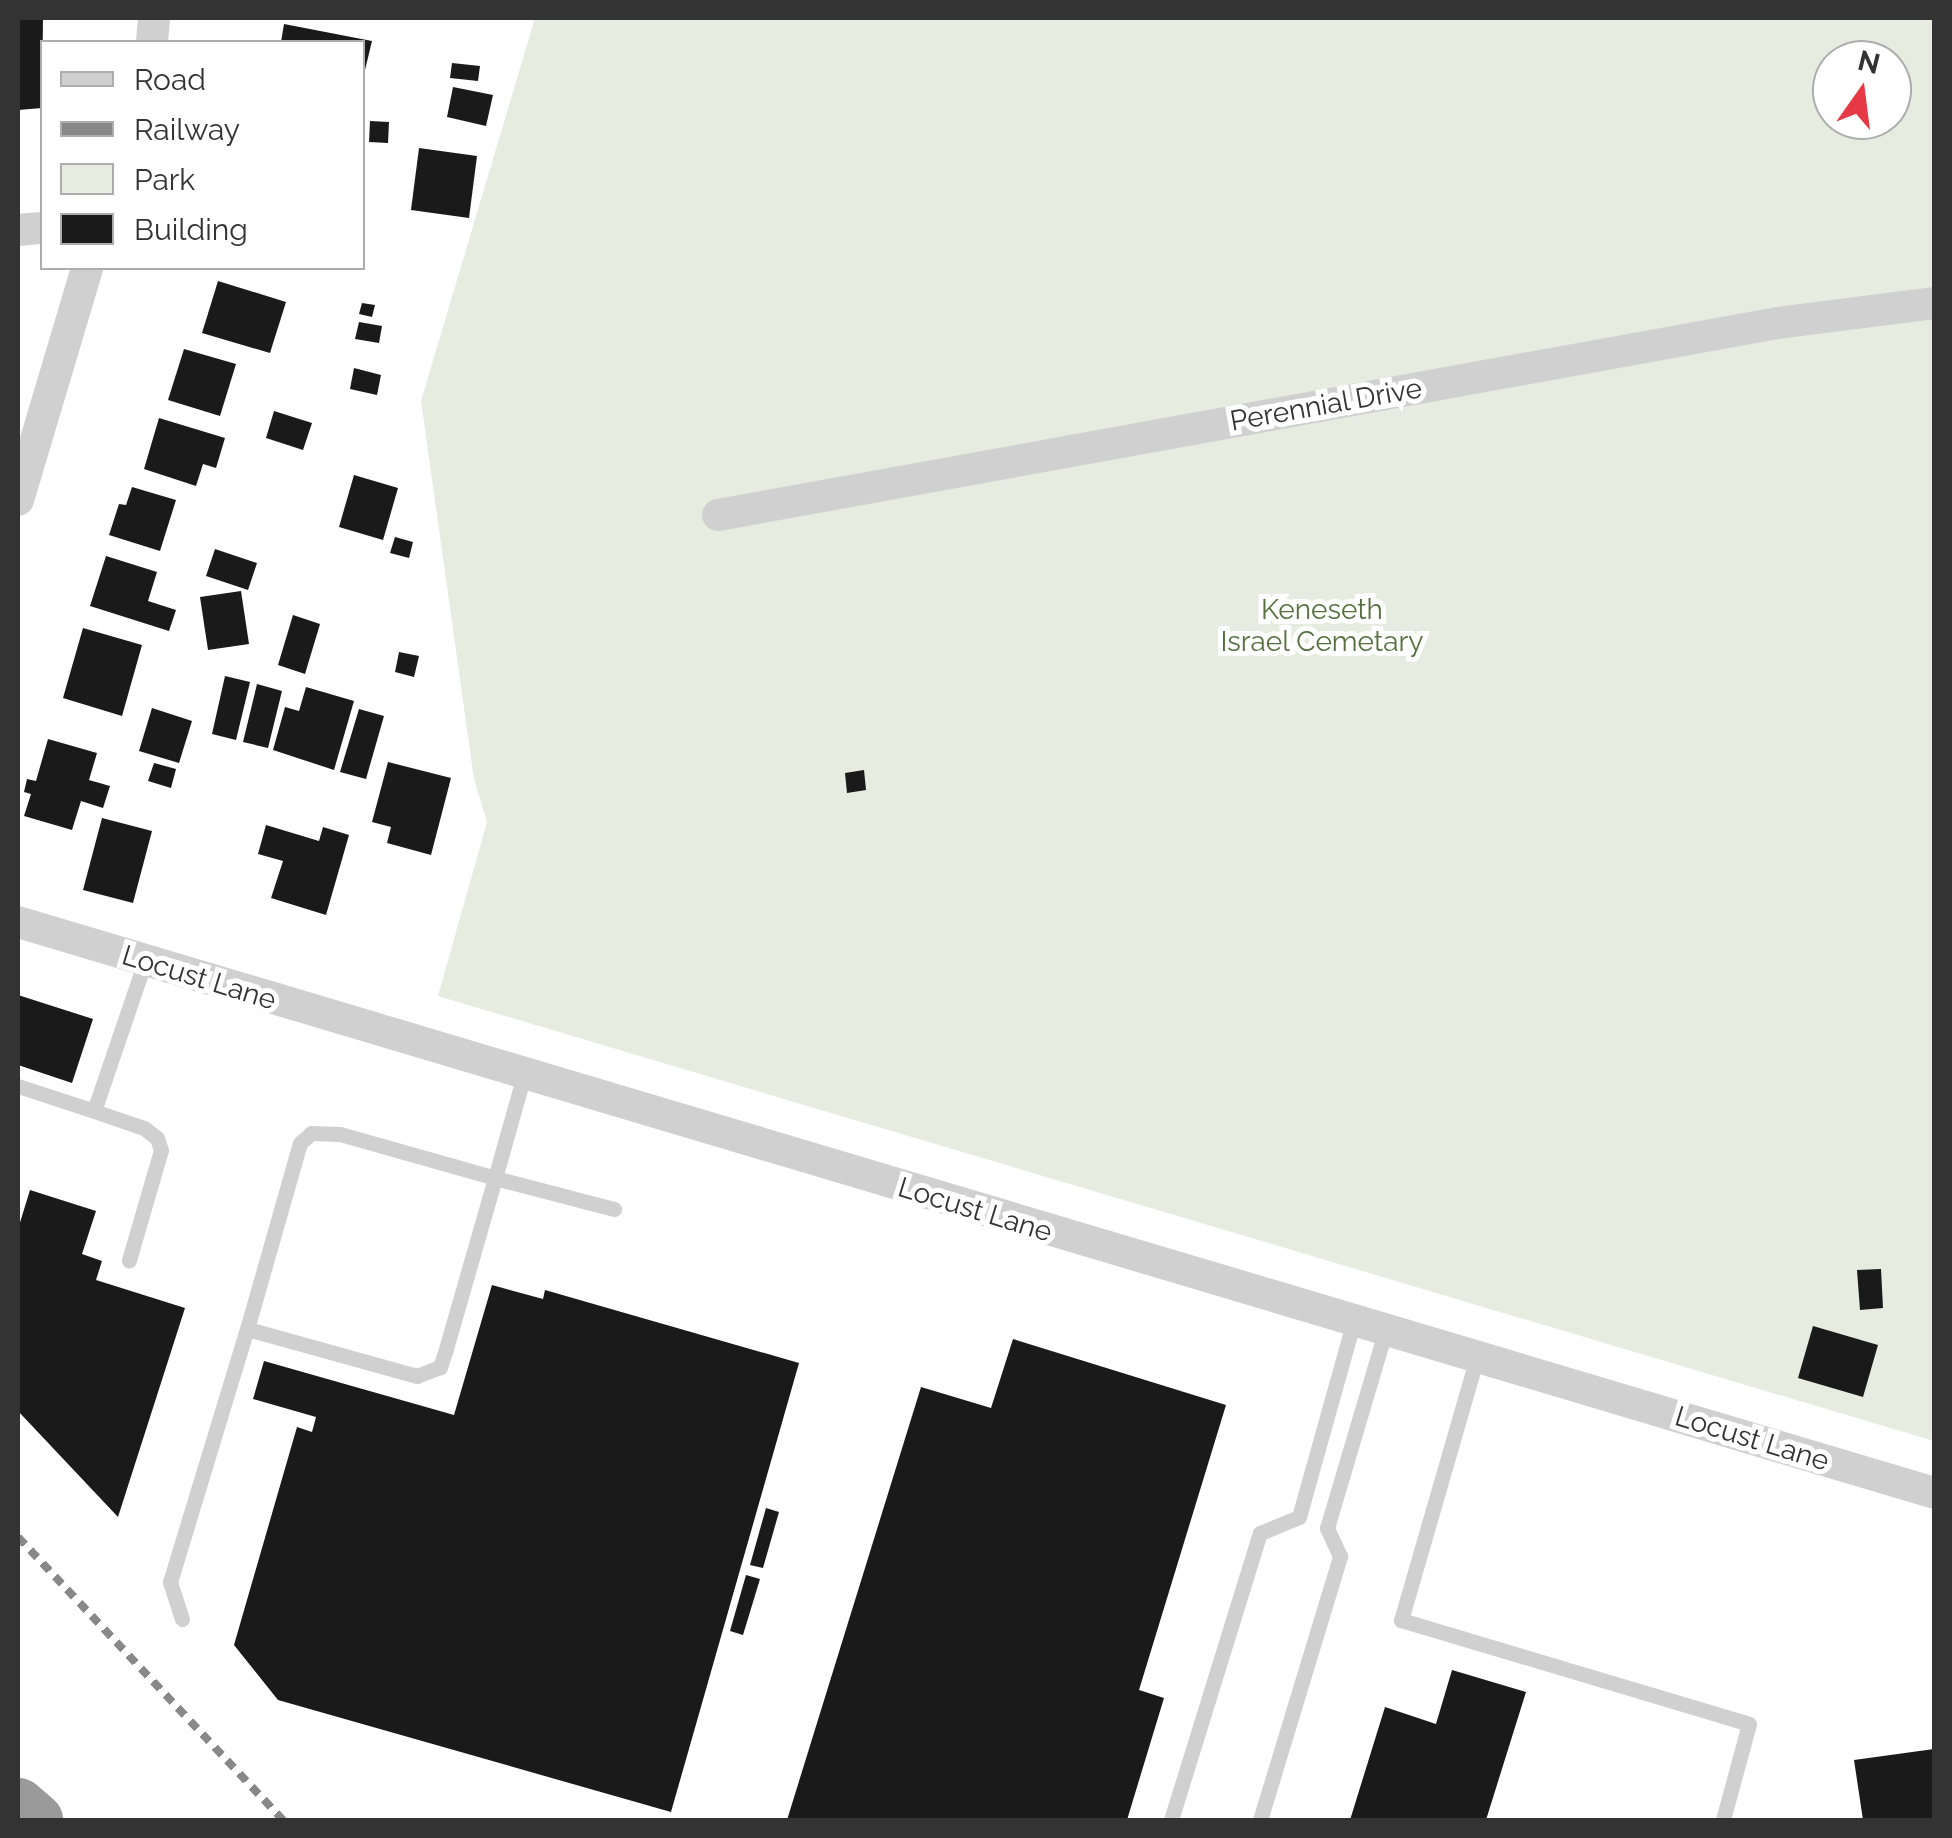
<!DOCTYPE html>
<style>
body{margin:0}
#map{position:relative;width:1952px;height:1838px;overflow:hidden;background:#fff;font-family:Raleway,sans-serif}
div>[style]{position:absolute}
.green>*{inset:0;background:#e6ecdf}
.building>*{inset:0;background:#1a1a1a}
.lane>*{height:15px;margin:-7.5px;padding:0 7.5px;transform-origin:7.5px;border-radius:7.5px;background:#d0d0d0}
.street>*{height:32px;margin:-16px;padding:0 16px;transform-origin:16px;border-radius:16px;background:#d0d0d0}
.highway>*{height:55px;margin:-27.5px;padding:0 27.5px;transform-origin:27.5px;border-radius:27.5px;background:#9a9a9a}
.rail>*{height:8px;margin-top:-4px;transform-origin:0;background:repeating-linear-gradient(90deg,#888 0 10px,transparent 0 18px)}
span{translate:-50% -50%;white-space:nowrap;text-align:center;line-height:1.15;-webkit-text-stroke:10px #fff;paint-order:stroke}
.street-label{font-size:28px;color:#333}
.park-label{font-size:28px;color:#56703f}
.frame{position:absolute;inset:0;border:20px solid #333;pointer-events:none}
.legend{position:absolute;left:40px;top:40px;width:325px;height:230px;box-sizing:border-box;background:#fff;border:2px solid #adadad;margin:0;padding:12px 18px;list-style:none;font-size:30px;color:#333}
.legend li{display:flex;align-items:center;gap:20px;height:50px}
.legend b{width:50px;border:2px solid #adadad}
.north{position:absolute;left:1812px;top:40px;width:100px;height:100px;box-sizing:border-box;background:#fff;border:2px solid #adadad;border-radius:50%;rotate:14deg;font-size:28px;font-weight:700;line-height:40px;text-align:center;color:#333}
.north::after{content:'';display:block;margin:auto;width:35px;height:45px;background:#e63946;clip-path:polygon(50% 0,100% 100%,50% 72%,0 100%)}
</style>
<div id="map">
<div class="green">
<div style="clip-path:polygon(evenodd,535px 18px,1934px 18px,1934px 1441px,438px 996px,487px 822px,474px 779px,421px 401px,535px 18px,1832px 60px,1892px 60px,1892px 120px,1832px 120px,1832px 60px)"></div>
</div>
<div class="building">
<div style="clip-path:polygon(18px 18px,43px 18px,42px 108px,18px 110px)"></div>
<div style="clip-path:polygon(284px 24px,372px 41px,365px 70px,362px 42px,281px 42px)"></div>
<div style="clip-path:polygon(452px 63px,480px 66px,478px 81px,450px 78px)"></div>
<div style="clip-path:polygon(453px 87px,493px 95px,486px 126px,447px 117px)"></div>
<div style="clip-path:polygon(370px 121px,389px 122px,388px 143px,369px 142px)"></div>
<div style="clip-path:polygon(419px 148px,477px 156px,469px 218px,411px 210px)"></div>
<div style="clip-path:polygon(218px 281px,286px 302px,270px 353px,202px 333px)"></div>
<div style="clip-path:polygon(362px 303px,375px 305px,372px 317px,359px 314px)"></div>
<div style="clip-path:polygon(359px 322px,382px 326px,379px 343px,355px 339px)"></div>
<div style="clip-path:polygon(184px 349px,236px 364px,220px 416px,168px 400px)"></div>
<div style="clip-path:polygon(354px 368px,381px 375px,377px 395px,350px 389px)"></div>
<div style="clip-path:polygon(274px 411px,312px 423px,303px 450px,266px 438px)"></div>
<div style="clip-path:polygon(159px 418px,225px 438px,216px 468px,203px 464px,196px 486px,144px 469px)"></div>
<div style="clip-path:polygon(354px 475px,398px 488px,383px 540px,339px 527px)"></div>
<div style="clip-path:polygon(132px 487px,176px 500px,160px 551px,109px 535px,119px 504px,126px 505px)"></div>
<div style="clip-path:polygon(395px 537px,413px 542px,409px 558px,390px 553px)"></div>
<div style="clip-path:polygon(215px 549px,257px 563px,248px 590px,206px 576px)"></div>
<div style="clip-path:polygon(106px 556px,157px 572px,148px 601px,176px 610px,169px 631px,90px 606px)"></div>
<div style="clip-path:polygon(241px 591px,249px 644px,208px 650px,200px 597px)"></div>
<div style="clip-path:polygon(293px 615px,320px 624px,305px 674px,278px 665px)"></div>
<div style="clip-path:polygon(83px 628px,142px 645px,122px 716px,63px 698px)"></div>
<div style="clip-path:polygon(399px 652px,419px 656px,414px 677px,395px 672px)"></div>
<div style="clip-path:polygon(225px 676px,250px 682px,236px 740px,212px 734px)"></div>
<div style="clip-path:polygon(257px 684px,282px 691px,268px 748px,243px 742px)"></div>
<div style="clip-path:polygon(306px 687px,354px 701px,334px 770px,273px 750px,285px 707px,299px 711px)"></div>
<div style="clip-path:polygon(152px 708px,192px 721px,179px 763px,139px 751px)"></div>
<div style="clip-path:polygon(359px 709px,384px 716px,366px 779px,340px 772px)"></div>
<div style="clip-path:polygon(48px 739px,97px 753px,89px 780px,110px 786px,103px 808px,81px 801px,72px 830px,24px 816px,31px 794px,24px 792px,27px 779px,36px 781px)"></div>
<div style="clip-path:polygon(388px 762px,451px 778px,431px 855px,387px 843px,391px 827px,372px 822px)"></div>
<div style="clip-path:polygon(154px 763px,176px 769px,171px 788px,148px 781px)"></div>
<div style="clip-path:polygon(864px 770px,866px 790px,847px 793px,845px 773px)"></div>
<div style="clip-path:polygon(102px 818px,152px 831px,133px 903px,83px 890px)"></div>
<div style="clip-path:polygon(266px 825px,319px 841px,323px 827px,349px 835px,326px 915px,271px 898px,283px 861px,258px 854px)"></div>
<div style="clip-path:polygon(18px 995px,93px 1019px,72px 1083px,18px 1065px)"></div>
<div style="clip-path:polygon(30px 1190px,96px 1211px,82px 1254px,102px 1261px,96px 1280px,185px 1308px,118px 1517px,18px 1411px,18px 1229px)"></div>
<div style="clip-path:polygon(1881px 1269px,1883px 1308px,1860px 1310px,1857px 1270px)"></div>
<div style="clip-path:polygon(492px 1285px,543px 1299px,545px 1290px,799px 1363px,671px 1812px,278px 1700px,234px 1645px,297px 1427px,312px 1432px,316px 1417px,253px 1399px,264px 1361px,454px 1415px)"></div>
<div style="clip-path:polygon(1813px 1326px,1878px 1345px,1863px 1397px,1798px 1378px)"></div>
<div style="clip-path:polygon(1013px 1339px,1226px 1405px,1139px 1690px,1164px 1698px,1127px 1820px,787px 1820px,921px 1387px,991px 1408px)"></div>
<div style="clip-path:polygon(766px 1508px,779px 1512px,763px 1568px,750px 1565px)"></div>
<div style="clip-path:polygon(746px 1575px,760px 1579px,743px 1635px,730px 1631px)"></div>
<div style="clip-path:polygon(1452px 1670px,1526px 1692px,1486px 1820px,1350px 1820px,1385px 1707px,1436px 1724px)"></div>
<div style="clip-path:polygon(1934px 1749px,1934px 1820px,1863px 1820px,1854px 1760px)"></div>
</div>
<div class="lane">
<div style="left:524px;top:1075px;width:107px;rotate:105.7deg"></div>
<div style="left:495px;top:1178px;width:181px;rotate:106deg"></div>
<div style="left:445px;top:1352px;width:16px;rotate:108deg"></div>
<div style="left:440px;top:1367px;width:25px;rotate:159deg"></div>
<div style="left:417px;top:1376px;width:176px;rotate:-164.5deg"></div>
<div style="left:247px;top:1329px;width:193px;rotate:-74.1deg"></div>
<div style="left:300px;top:1143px;width:15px;rotate:-42deg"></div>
<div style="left:311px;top:1133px;width:29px;rotate:2deg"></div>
<div style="left:340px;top:1134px;width:161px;rotate:15.8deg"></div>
<div style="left:495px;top:1178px;width:123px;rotate:14.6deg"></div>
<div style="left:18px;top:1086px;width:80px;rotate:18.2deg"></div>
<div style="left:94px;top:1111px;width:158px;rotate:-71.2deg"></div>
<div style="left:94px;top:1111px;width:53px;rotate:18.8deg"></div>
<div style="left:144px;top:1128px;width:16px;rotate:38deg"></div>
<div style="left:157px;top:1138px;width:13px;rotate:72deg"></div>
<div style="left:161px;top:1150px;width:115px;rotate:106.2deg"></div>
<div style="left:1477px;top:1357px;width:274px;rotate:106.1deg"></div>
<div style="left:1401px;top:1620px;width:363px;rotate:16.6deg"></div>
<div style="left:1749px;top:1724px;width:99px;rotate:105.2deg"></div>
<div style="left:182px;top:1619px;width:39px;rotate:-108deg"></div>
<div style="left:170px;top:1582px;width:264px;rotate:-73.1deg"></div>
<div style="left:1171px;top:1820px;width:300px;rotate:-72.8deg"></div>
<div style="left:1260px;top:1533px;width:42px;rotate:-22.3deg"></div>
<div style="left:1299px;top:1517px;width:201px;rotate:-74.4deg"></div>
<div style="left:1260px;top:1820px;width:276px;rotate:-73.1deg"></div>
<div style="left:1340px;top:1556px;width:31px;rotate:-115deg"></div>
<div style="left:1327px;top:1528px;width:204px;rotate:-73.5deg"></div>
</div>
<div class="street">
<div style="left:152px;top:42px;width:24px;rotate:-85deg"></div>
<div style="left:18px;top:230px;width:24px;rotate:-5deg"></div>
<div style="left:18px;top:500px;width:242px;rotate:-73.4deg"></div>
<div style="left:718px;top:515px;width:1077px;rotate:-10.27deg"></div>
<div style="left:1778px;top:323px;width:157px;rotate:-7.3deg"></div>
<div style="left:18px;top:922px;width:1999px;rotate:16.59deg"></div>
</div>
<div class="highway">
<div style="left:18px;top:1805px;width:23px;rotate:41deg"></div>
</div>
<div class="rail">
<div style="left:18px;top:1537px;width:388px;rotate:46.9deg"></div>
</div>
<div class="street-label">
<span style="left:1326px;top:405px;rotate:-10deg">Perennial Drive</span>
<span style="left:199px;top:978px;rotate:17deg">Locust Lane</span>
<span style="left:975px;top:1210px;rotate:17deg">Locust Lane</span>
<span style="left:1752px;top:1439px;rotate:17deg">Locust Lane</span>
</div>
<div class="park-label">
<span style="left:1322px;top:626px">Keneseth<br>Israel Cemetary</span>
</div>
<div class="frame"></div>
<ul class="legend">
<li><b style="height:12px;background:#d0d0d0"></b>Road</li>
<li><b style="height:12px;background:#888"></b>Railway</li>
<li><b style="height:28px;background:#e6ecdf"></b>Park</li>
<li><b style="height:28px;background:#1a1a1a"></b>Building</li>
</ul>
<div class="north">N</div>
</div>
